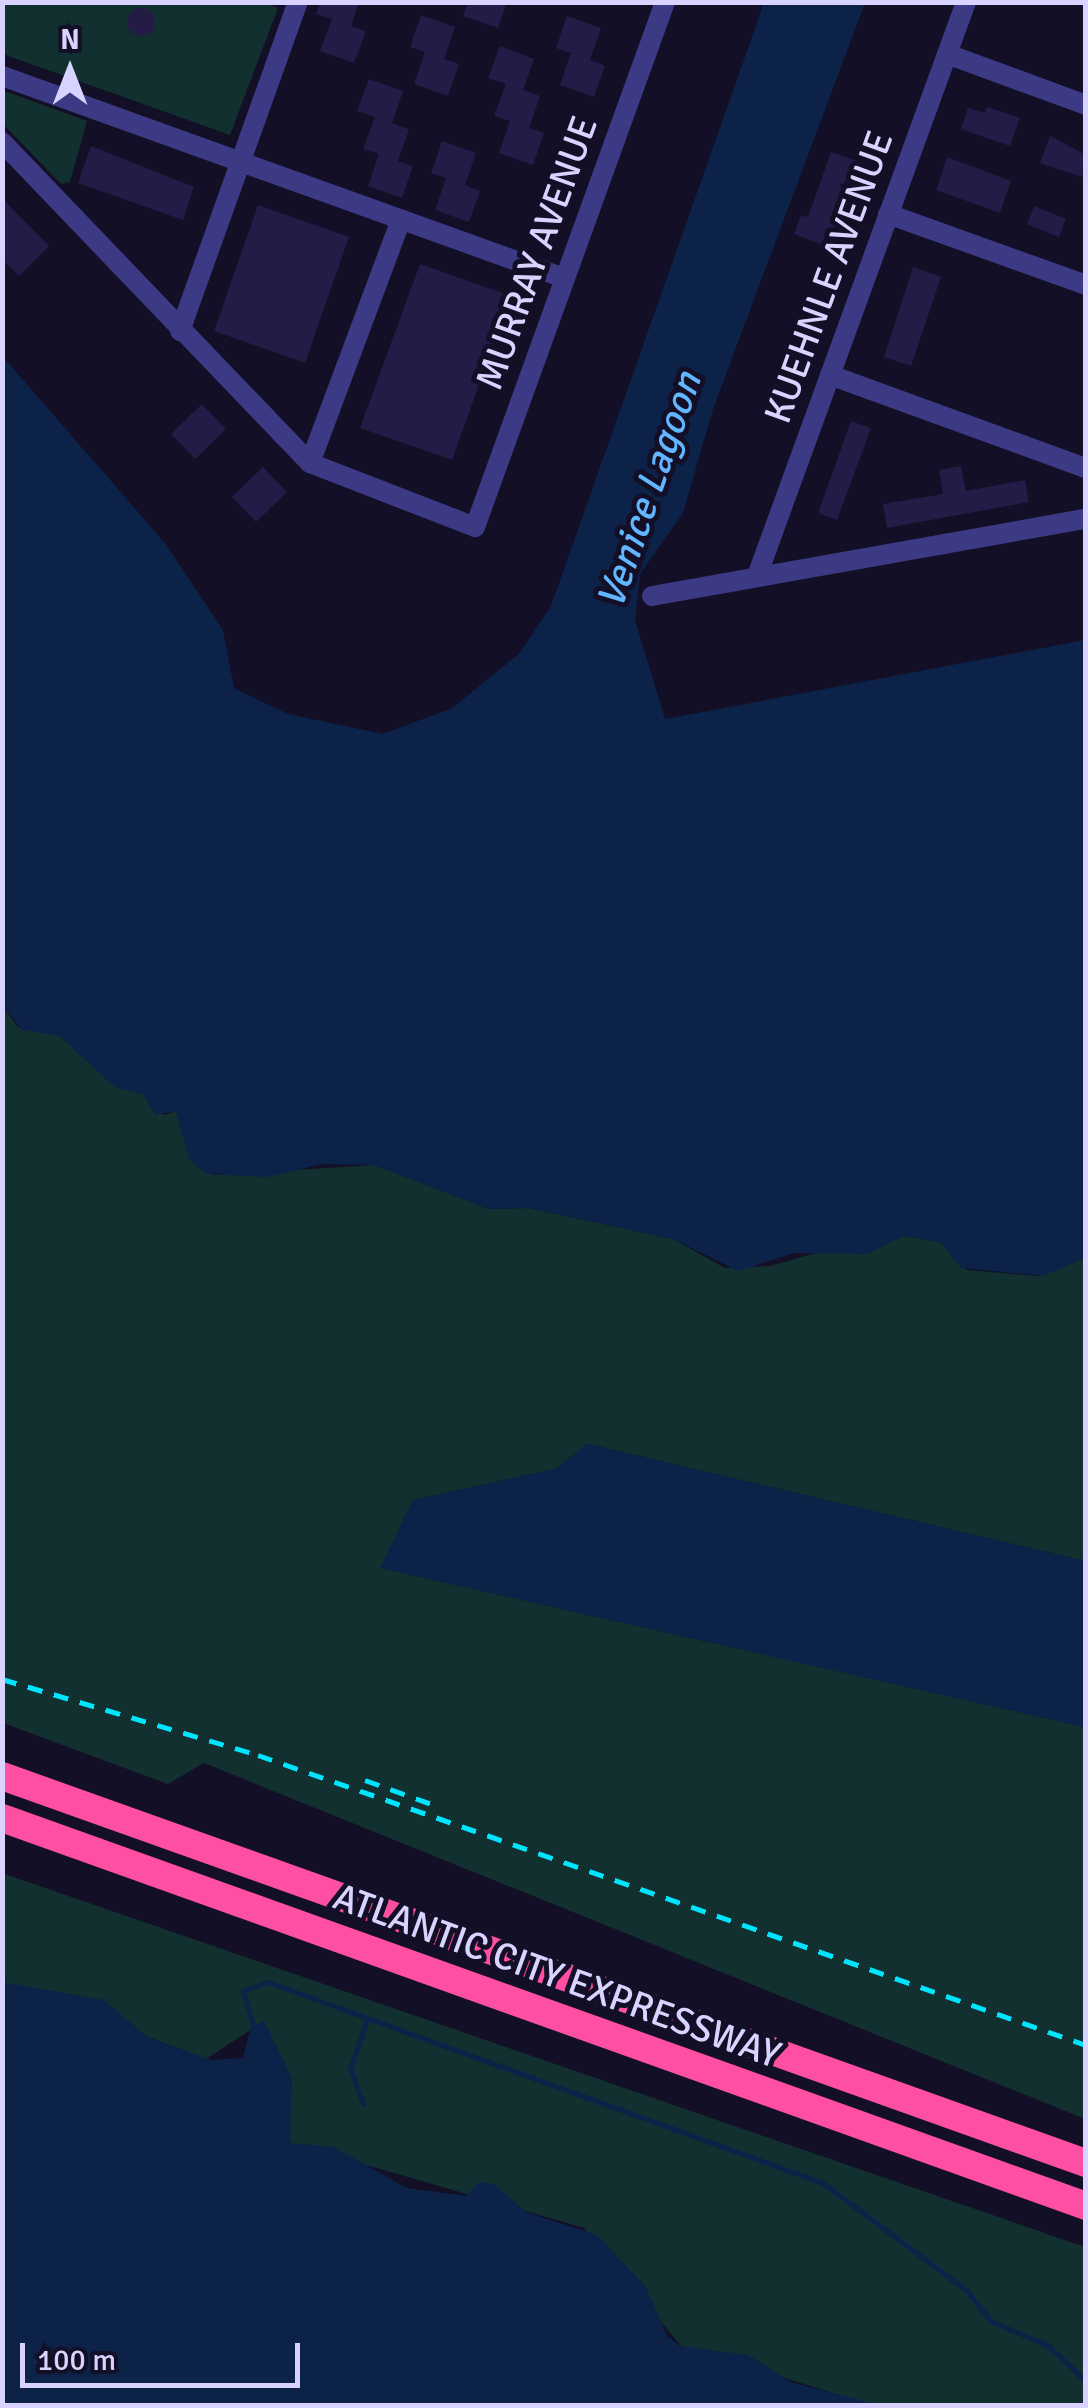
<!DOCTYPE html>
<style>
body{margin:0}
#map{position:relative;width:1088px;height:2408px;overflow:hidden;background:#130f26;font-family:Signika,sans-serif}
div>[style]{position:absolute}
.green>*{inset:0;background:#12302f}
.water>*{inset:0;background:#0c2248}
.stream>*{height:5px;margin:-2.5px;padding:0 2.5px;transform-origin:2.5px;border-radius:2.5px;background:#0c2248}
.building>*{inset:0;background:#241b47}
.round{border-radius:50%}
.minor>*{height:20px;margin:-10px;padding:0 10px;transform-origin:10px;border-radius:10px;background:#3d3a85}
.highway>*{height:28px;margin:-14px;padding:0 14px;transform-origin:14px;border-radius:14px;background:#ff4fa3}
.rail>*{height:5px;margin-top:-2.5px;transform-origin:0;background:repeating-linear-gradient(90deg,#00e5ff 0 15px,transparent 0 27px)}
span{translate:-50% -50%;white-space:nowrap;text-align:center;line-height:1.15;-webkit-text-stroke:10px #130f26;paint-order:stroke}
.street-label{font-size:38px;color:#d9d4ff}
.water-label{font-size:40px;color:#62b6ff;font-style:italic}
.frame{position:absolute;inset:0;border:5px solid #d9d4ff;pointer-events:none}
.north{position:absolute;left:20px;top:20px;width:100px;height:100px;-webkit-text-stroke:8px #130f26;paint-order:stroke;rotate:0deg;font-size:28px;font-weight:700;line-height:40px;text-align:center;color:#d9d4ff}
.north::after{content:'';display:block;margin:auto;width:35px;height:45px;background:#d9d4ff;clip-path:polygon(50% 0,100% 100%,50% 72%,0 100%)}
.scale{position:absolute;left:20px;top:2343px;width:280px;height:45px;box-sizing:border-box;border:5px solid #d9d4ff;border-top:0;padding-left:12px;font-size:30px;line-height:35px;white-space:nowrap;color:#d9d4ff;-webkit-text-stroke:8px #130f26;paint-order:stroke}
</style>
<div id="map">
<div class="green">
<div style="clip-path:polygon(262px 2px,278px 8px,230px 135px,3px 54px,3px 3px)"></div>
<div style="clip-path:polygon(2px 90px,87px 121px,70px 182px,61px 184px,3px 124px)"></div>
<div style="clip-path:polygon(2px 1005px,18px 1027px,60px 1036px,113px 1085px,144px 1095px,164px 1115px,176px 1111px,193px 1162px,214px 1175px,375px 1165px,489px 1209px,529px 1208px,673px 1239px,725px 1268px,770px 1266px,831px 1249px,867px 1254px,903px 1236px,941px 1242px,967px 1270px,1038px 1276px,1085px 1258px,1085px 1561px,588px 1444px,555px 1469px,413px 1500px,381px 1568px,1085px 1727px,1085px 2119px,204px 1763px,168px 1784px,3px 1723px)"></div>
<div style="clip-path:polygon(2px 1873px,1085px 2247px,1085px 2405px,872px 2405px,681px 2346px,584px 2228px,290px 2143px,264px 2021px,206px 2059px,3px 1982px)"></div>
</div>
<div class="water">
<div style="clip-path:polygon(764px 3px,865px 3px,713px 409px,683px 513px,640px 574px,635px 620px,665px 719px,1085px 640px,1085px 1258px,1043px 1276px,961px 1268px,940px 1242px,903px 1236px,867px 1254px,794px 1253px,738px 1271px,673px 1239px,530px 1208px,489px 1209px,375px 1165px,322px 1164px,267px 1177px,208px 1174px,189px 1160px,176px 1111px,155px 1115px,144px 1095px,115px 1087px,60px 1036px,22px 1030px,3px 1005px,3px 357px,165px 543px,223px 630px,234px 688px,288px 714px,383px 734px,452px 708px,519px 654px,551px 606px)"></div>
<div style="clip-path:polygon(588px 1444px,1085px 1561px,1085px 1727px,380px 1568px,413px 1500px,555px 1469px)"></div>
<div style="clip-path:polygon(2px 1982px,104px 2000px,149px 2038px,212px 2060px,243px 2058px,251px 2026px,264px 2021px,292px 2078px,290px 2143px,334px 2147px,407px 2188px,466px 2196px,479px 2182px,494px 2184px,526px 2212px,597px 2235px,646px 2287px,667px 2336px,680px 2346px,748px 2355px,791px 2382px,879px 2405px,3px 2405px)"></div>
</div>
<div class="stream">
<div style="left:253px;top:2025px;width:35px;rotate:-106deg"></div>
<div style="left:243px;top:1991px;width:27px;rotate:-20deg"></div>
<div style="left:268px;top:1982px;width:590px;rotate:19.91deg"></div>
<div style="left:823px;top:2183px;width:179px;rotate:36.8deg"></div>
<div style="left:966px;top:2290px;width:40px;rotate:51deg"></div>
<div style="left:991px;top:2321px;width:63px;rotate:23.3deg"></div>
<div style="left:1049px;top:2346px;width:52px;rotate:44.2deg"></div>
<div style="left:363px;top:2104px;width:37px;rotate:-110deg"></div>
<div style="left:350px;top:2069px;width:52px;rotate:-70.9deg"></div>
</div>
<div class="building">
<div style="clip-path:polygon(320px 2px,359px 2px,351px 26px,366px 31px,354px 63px,320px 51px,332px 19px,316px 14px)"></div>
<div style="clip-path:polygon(468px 2px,507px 2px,498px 28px,463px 16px)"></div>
<div class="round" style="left:127px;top:8px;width:28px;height:28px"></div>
<div style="clip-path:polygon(421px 15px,455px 27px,444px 59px,459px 64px,448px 96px,414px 84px,425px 52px,410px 47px)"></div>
<div style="clip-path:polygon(567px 16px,601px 28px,590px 60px,605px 66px,594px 97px,560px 85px,571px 53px,556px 48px)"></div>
<div style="clip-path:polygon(500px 46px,534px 59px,523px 90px,540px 96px,529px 128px,544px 133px,533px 165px,499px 153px,510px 121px,494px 116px,506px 84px,488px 78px)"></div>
<div style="clip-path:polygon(369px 79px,403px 91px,392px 123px,409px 129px,398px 161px,413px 166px,402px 198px,368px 186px,379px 154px,363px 149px,375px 117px,357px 111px)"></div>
<div style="clip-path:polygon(987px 107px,1020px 118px,1010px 146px,961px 129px,968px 108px,985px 113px)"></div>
<div style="clip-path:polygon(1050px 136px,1086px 155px,1082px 177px,1040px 163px)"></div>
<div style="clip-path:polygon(442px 141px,476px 153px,465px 185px,480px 191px,469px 222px,435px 210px,446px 178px,431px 173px)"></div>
<div style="clip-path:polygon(91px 146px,194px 187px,183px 220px,78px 183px)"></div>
<div style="clip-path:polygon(831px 152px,866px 164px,830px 248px,794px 234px,801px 215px,808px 217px)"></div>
<div style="clip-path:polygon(947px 157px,1011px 181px,1000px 213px,936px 190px)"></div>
<div style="clip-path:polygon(2px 198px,49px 246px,19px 276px,2px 259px)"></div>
<div style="clip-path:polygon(258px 205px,349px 237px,305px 363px,214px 331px)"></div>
<div style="clip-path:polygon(1034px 206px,1066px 219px,1059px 237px,1027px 224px)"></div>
<div style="clip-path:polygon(420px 264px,511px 296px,452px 460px,360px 428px)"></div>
<div style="clip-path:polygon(913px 267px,941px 277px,911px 366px,884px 357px)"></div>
<div style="clip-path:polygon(202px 404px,226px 429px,195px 459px,171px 434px)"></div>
<div style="clip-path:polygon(851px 421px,871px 428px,837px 520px,818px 513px)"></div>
<div style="clip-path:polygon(961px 466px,966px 491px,1025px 480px,1029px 502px,887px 528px,883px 504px,943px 494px,939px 470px)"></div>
<div style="clip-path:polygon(263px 467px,287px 492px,256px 522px,232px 497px)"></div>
</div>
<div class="minor">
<div style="left:947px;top:54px;width:148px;rotate:20.1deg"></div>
<div style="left:2px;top:76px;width:597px;rotate:19.77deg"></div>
<div style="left:2px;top:142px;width:445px;rotate:46.2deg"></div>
<div style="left:310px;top:463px;width:177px;rotate:21.2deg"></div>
<div style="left:475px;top:527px;width:558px;rotate:-70.1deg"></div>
<div style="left:888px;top:214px;width:210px;rotate:19.7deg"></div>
<div style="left:180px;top:331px;width:350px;rotate:-70.3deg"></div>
<div style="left:830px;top:375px;width:272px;rotate:20deg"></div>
<div style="left:310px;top:463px;width:260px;rotate:-69.5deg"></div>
<div style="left:757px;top:576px;width:611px;rotate:-69.99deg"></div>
<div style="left:652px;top:596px;width:441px;rotate:-10.1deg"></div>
</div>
<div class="highway">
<div style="left:2px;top:1776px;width:1151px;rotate:19.65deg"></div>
<div style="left:2px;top:1818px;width:1151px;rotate:19.69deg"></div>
</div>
<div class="rail">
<div style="left:2px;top:1679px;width:267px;rotate:16.5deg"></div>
<div style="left:258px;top:1755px;width:877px;rotate:19.3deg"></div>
<div style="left:365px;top:1780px;width:80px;rotate:19.8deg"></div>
</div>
<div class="street-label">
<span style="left:537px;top:253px;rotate:-70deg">MURRAY AVENUE</span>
<span style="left:829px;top:277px;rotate:-70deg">KUEHNLE AVENUE</span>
<span style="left:557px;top:1976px;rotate:20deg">ATLANTIC CITY EXPRESSWAY</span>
</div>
<div class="water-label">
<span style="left:649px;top:490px;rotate:-71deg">Venice Lagoon</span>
</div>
<div class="frame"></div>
<div class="north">N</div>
<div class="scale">100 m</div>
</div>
